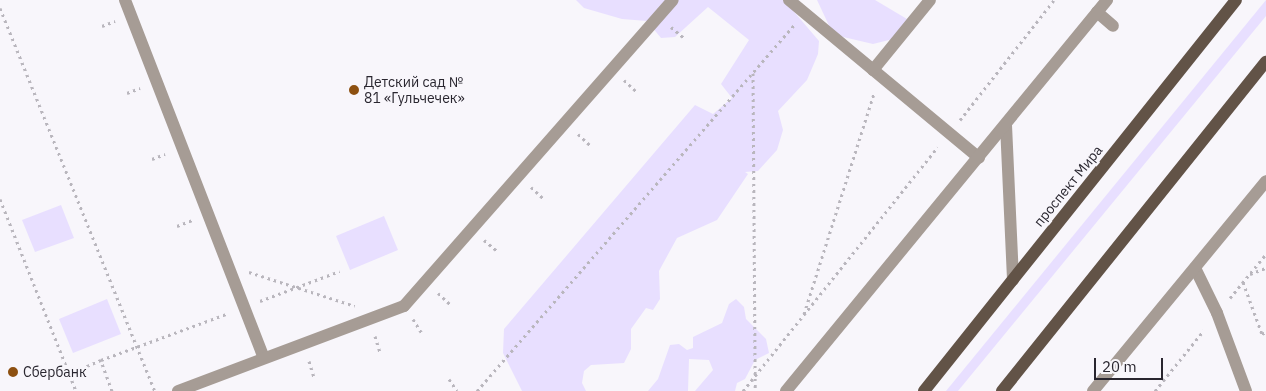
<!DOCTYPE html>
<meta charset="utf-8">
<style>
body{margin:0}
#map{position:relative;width:1266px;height:391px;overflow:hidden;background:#f8f6fb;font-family:"IBM Plex Sans",sans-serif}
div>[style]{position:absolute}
.green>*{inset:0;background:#e8dfff}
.path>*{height:3px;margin-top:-1.5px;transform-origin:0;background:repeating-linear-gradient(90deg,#b9b6bd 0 2.5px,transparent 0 6.5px)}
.minor>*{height:12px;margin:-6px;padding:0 6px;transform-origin:6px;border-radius:6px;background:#a69c95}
.major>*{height:12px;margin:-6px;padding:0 6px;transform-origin:6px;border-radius:6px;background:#625347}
.dots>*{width:14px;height:14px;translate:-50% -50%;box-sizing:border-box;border:2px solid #f8f6fb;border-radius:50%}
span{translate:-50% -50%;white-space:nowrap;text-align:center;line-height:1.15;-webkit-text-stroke:4.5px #f8f6fb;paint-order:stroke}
.poi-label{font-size:14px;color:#29262f}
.left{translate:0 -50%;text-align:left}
.street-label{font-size:14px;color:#29262f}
.scale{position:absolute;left:1094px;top:358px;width:69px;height:22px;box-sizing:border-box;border:2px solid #29262f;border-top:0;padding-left:6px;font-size:15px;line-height:18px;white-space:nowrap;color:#29262f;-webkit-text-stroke:4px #f8f6fb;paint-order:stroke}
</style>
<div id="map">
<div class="green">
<div style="clip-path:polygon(576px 0,784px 0,819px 41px,818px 54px,807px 80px,778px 111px,783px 130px,777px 150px,758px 171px,745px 172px,748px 174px,717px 220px,677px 238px,659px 271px,660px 299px,653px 310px,646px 308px,631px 329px,631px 349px,624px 363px,591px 365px,584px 371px,582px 383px,586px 391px,522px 391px,503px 353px,504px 329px,695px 105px,713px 114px,732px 98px,721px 84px,749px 40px,708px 7px,675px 37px,661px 38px,647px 21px,622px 19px,584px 8px)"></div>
<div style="clip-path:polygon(817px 0,875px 0,907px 19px,909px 35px,873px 44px,839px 36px,832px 32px)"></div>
<div style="clip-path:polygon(1266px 0,1266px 16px,958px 391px,946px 391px)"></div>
<div style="clip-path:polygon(61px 205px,74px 238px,35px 252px,22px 220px)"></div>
<div style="clip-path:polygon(384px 216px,398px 250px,350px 270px,336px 236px)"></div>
<div style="clip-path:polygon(107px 299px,121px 334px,73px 353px,59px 319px)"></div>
<div style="clip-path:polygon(736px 299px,744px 307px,746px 319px,766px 339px,769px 353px,755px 360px,745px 379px,737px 383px,735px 391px,695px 391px,713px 370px,709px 360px,689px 359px,688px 391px,648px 391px,658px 379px,670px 345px,679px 344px,687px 350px,693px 348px,693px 337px,722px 323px,729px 304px)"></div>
</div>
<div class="path">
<div style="left:0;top:8px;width:413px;rotate:68deg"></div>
<div style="left:102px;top:26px;width:14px;rotate:-21deg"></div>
<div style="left:671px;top:27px;width:17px;rotate:40deg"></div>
<div style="left:753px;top:73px;width:318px;rotate:89.6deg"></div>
<div style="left:624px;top:80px;width:18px;rotate:43deg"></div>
<div style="left:127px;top:93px;width:14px;rotate:-21deg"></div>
<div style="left:960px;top:120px;width:152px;rotate:-51.9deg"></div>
<div style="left:578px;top:134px;width:16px;rotate:43deg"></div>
<div style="left:152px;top:159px;width:14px;rotate:-21deg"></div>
<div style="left:531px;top:187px;width:16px;rotate:43deg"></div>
<div style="left:0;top:199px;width:206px;rotate:68.4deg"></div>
<div style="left:177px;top:226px;width:17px;rotate:-21deg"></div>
<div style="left:484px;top:240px;width:17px;rotate:40deg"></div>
<div style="left:249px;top:272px;width:111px;rotate:17.8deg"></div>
<div style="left:1250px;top:274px;width:17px;rotate:-21deg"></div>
<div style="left:1243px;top:282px;width:55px;rotate:69.9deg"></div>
<div style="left:1262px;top:334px;width:4px;rotate:-27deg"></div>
<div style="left:438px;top:293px;width:16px;rotate:43deg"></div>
<div style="left:1230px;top:298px;width:57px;rotate:-50.7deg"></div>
<div style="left:260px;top:301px;width:85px;rotate:-20.6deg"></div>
<div style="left:804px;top:314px;width:232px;rotate:-72.4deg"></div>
<div style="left:413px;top:319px;width:19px;rotate:58deg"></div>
<div style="left:375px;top:336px;width:17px;rotate:73deg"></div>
<div style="left:309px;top:361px;width:17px;rotate:73deg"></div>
<div style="left:69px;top:374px;width:35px;rotate:-24deg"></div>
<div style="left:449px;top:379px;width:14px;rotate:56deg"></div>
<div style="left:112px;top:391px;width:33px;rotate:-110deg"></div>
<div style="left:101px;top:360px;width:136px;rotate:-20.2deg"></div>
<div style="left:477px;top:391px;width:484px;rotate:-49.1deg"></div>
<div style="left:743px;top:391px;width:312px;rotate:-51.4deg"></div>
<div style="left:1155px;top:391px;width:78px;rotate:-51.2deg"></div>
</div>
<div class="minor">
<div style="left:125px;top:0;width:384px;rotate:68.8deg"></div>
<div style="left:789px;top:0;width:247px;rotate:39.7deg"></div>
<div style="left:1097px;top:12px;width:21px;rotate:41deg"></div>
<div style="left:873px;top:70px;width:90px;rotate:-50.8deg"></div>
<div style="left:1006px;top:125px;width:155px;rotate:87.4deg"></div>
<div style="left:1195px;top:268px;width:50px;rotate:63.9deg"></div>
<div style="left:1217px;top:313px;width:83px;rotate:69.6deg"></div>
<div style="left:178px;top:391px;width:241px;rotate:-20.6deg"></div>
<div style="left:404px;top:306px;width:407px;rotate:-48.7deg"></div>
<div style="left:786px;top:391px;width:506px;rotate:-50.61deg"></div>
<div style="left:1093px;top:391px;width:272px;rotate:-50.5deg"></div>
</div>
<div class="major">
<div style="left:924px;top:391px;width:500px;rotate:-51.41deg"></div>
<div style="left:1002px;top:391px;width:422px;rotate:-51.3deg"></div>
</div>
<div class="dots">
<div style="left:354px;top:90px;background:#8d5011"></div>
<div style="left:13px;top:372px;background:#8d5011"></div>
</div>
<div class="poi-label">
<span class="left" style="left:364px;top:90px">Детский сад №<br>81 «Гульчечек»</span>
<span class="left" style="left:23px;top:372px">Сбербанк</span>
</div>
<div class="street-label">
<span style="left:1068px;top:186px;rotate:-51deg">проспект Мира</span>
</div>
<div class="scale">20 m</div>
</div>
